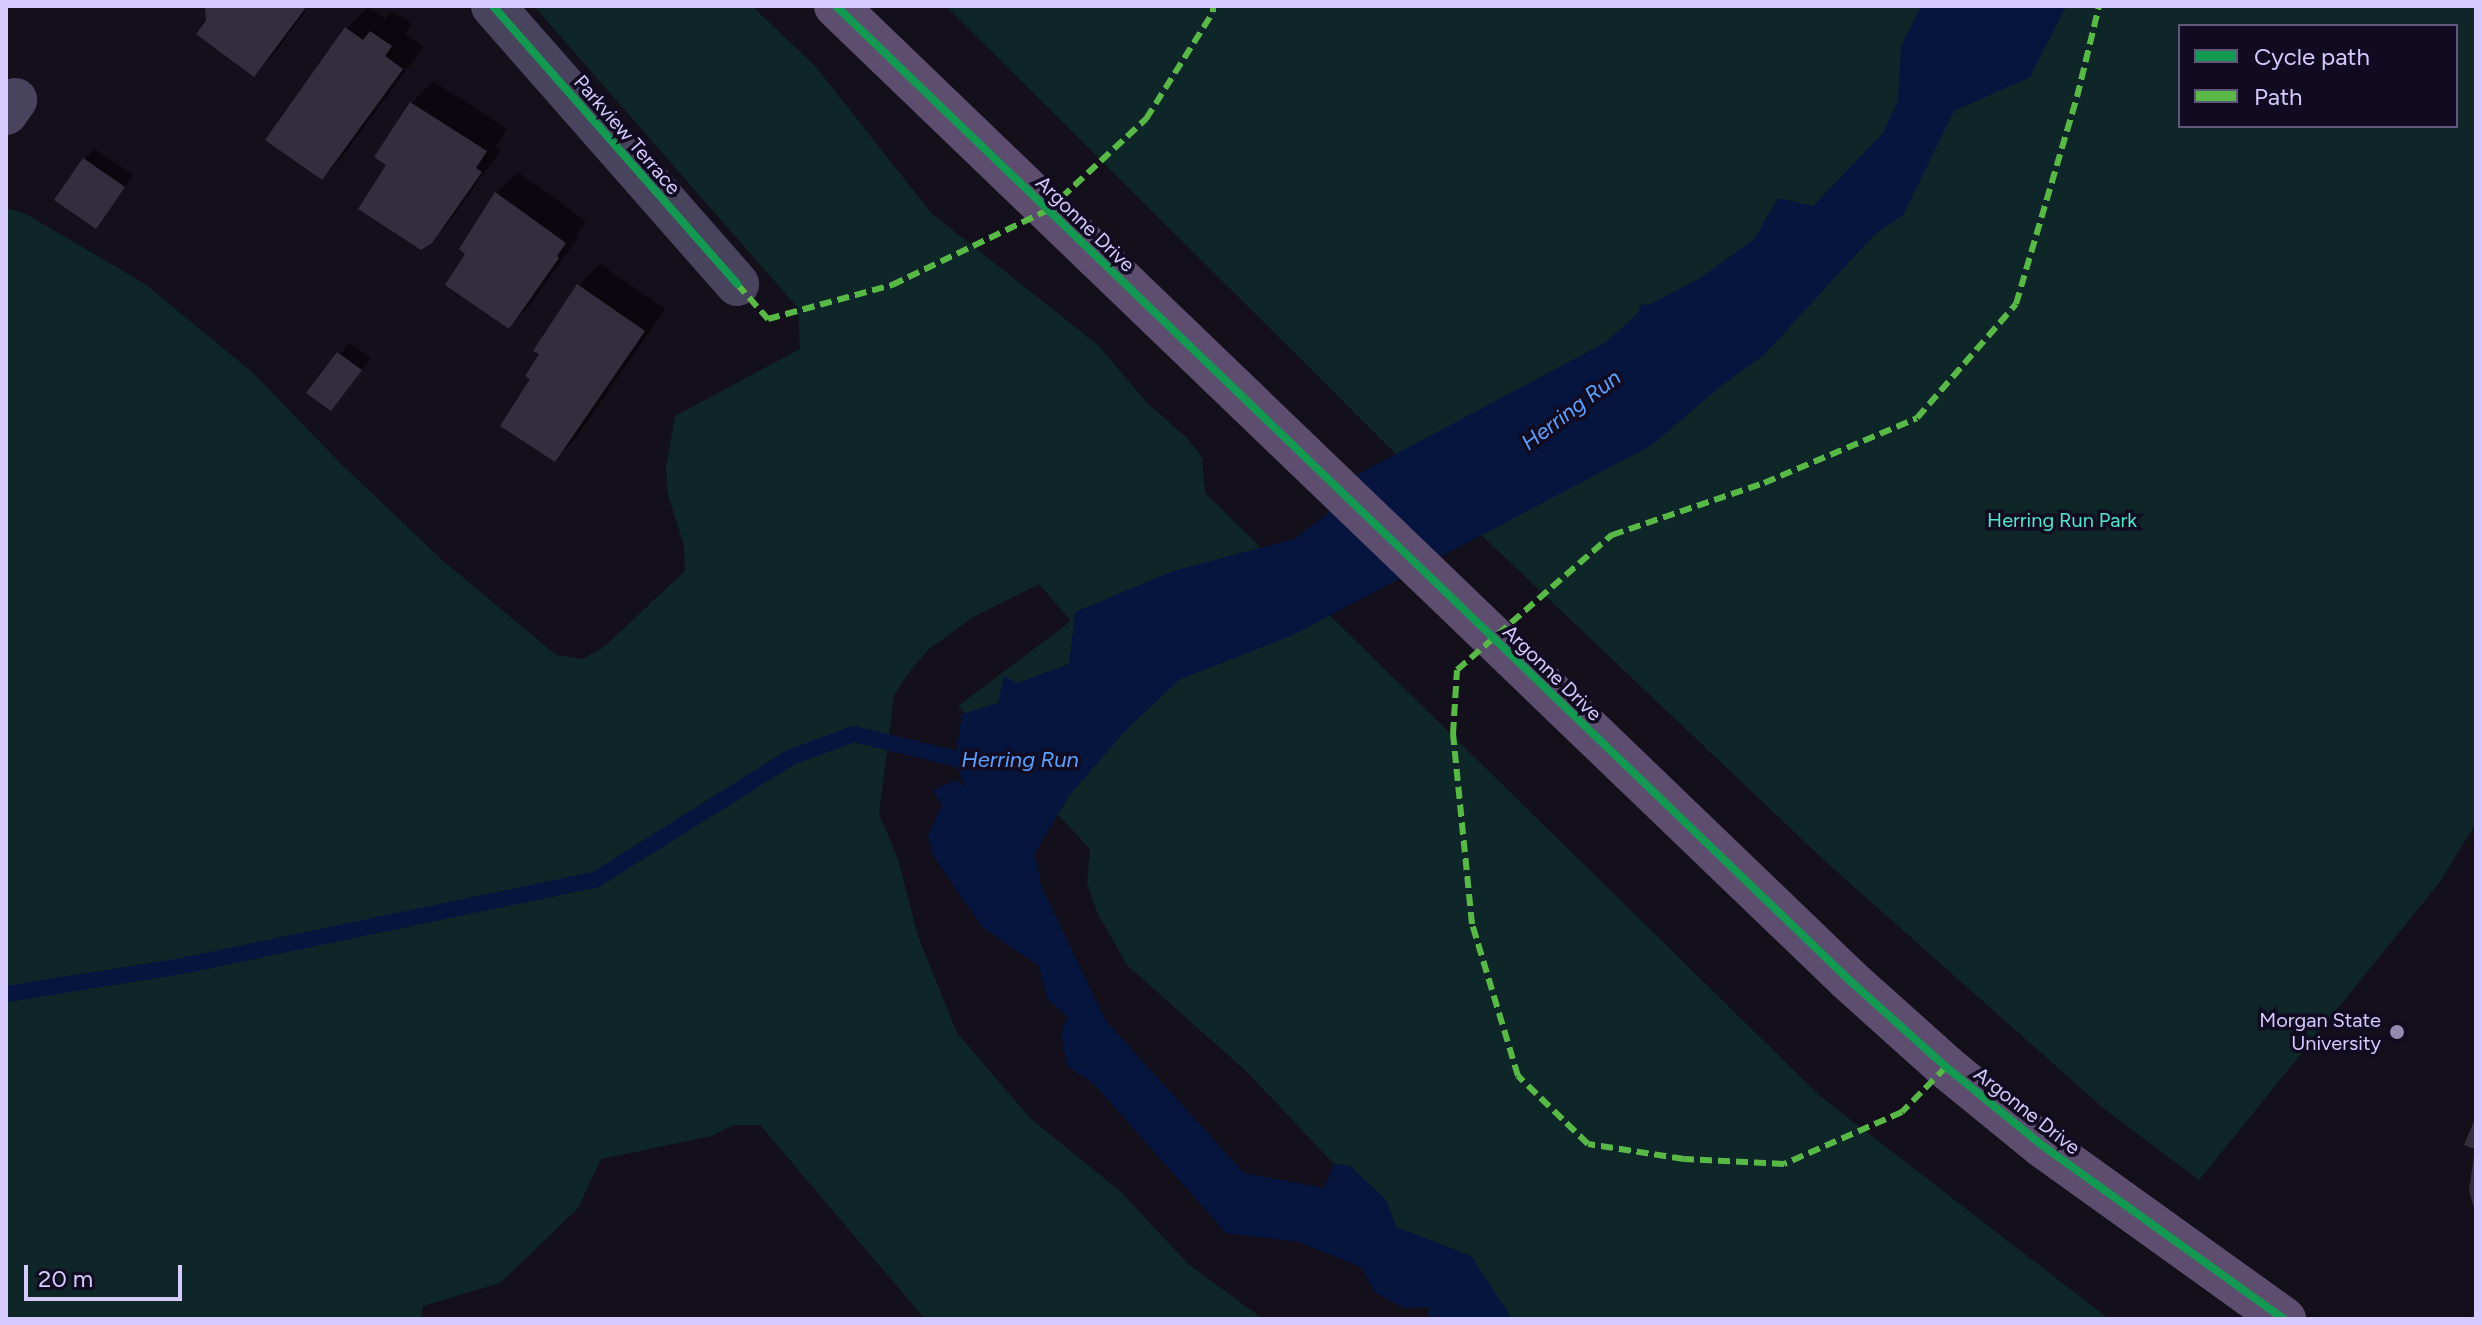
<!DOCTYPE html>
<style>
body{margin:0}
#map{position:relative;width:2482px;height:1325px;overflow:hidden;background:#13101c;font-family:Figtree,sans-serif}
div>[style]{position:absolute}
.green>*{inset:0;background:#0f2629}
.water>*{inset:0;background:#06153d}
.shadow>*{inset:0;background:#0007}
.stream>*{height:16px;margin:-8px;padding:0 8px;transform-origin:8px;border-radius:8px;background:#06153d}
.building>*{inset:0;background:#322e3e}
.minor>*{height:44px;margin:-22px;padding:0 22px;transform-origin:22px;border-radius:22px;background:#48445d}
.major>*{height:44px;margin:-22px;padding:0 22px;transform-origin:22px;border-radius:22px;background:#5d4d6f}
.quiet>*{height:6px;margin-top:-3px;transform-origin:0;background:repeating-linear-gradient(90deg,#58b947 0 12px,transparent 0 18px)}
.cycleway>*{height:8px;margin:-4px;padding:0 4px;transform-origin:4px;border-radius:4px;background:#139951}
.dots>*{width:22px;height:22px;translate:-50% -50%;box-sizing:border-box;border:4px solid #110b21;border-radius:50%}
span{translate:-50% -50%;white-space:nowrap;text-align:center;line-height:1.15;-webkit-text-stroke:7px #110b21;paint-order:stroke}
.street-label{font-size:20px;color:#d6cbff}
.park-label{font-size:20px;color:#4ee8d1}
.poi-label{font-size:20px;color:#d6cbff}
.right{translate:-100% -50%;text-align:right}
.water-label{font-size:22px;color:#59a1ff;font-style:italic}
.frame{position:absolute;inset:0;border:8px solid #d6cbff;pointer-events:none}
.legend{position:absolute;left:2178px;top:24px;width:280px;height:104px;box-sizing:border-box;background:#110b21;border:2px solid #60587a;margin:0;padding:10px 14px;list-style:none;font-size:24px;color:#d6cbff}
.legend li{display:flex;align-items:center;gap:16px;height:40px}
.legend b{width:40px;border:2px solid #60587a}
.scale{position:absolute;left:24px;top:1265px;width:158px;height:36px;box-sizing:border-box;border:4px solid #d6cbff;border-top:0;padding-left:10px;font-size:24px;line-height:28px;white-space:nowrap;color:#d6cbff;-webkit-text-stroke:6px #110b21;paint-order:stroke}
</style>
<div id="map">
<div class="green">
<div style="clip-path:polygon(534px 6px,752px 6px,816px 67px,931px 213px,1098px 345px,1147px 403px,1187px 438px,1202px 458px,1205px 493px,1820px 1096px,2109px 1319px,1512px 1319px,1471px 1256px,1396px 1227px,1386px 1200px,1350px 1166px,1334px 1164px,1246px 1071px,1127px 965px,1098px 914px,1087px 883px,1090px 849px,958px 706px,1071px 621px,1039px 584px,973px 617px,929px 649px,910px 671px,894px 695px,879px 814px,898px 859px,918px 936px,957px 1033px,1031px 1119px,1121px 1192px,1188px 1264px,1263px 1319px,925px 1319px,760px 1125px,734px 1125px,711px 1136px,601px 1159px,578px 1208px,500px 1283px,423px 1306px,421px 1319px,6px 1319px,6px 208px,26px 214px,145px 284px,253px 373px,342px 465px,442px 560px,556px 655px,583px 659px,605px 646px,685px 571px,684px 545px,668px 495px,666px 468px,675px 416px,800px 349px,798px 308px)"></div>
<div style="clip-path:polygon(evenodd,946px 6px,2476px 6px,2476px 823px,2439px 883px,2199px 1180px,2102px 1107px,1825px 861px,1396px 454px,946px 6px,2180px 26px,2456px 26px,2456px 126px,2180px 126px,2180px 26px)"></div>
</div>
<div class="water">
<div style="clip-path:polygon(1921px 6px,2066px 6px,2030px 77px,1954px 111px,1903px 215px,1874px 235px,1764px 355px,1721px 386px,1652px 445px,1293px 635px,1179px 680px,1126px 730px,1069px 796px,1035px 853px,1041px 886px,1106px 1021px,1244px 1173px,1324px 1188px,1334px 1164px,1350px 1166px,1386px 1200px,1396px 1227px,1471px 1256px,1512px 1319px,1427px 1319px,1429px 1307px,1404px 1308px,1375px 1293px,1361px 1267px,1298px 1242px,1226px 1233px,1094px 1084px,1067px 1066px,1061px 1032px,1068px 1017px,1047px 999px,1039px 966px,982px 927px,933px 855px,928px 835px,942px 805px,933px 790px,955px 780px,965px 787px,955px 762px,962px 714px,998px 703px,1004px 676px,1017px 683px,1069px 664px,1075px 612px,1173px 571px,1294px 539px,1326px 515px,1347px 480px,1606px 342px,1638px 313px,1640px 305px,1650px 304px,1699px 279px,1754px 239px,1778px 198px,1813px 206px,1883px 133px,1898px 100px,1901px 46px)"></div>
</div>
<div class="shadow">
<div style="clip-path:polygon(207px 6px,309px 6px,275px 53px,254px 74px)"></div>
<div style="clip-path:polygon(368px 7px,385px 19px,392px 11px,412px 24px,405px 33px,423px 47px,343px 156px,322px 178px,347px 28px)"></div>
<div style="clip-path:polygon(433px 81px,507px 129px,496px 146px,501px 150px,447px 225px,421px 248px,389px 164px,377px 156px,412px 103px)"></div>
<div style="clip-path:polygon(95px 149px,134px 175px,95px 226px,84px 159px)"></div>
<div style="clip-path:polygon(518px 172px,586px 221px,577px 234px,579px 236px,530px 305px,508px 327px,496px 193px)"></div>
<div style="clip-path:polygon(600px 264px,665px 309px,576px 438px,555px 459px,532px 378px,578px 286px)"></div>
<div style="clip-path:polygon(349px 343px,371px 358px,331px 408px,309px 393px)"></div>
<div style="clip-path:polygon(2476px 1155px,2476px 1208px,2471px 1190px)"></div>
</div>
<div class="stream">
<div style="left:6px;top:994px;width:173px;rotate:-9deg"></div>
<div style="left:177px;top:967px;width:427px;rotate:-11.8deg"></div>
<div style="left:595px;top:880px;width:231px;rotate:-32.1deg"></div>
<div style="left:791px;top:757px;width:67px;rotate:-20.1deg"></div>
<div style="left:854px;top:734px;width:119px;rotate:13.6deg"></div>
</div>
<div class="building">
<div style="clip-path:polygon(205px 6px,307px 6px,254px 77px,196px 34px,206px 21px)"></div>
<div style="clip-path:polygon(345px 27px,363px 40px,370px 31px,392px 46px,385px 56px,403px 69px,322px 180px,265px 140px)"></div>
<div style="clip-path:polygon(410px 102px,487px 151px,476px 168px,482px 172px,432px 243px,421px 250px,358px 209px,386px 165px,374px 157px)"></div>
<div style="clip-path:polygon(83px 158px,125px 187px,96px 229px,54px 200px)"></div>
<div style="clip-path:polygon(495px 192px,566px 243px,557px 256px,559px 258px,509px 329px,445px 285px,465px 254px,459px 249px)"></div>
<div style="clip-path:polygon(577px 284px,645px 331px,555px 462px,500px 426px,530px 379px,525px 376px,539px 354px,533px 351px)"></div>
<div style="clip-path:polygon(337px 352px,362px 370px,331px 411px,306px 393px)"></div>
<div style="clip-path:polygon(2474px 1121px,2476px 1122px,2475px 1212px,2469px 1190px,2475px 1149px,2464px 1145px)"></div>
</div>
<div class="minor">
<div style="left:493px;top:6px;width:370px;rotate:48.7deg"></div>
<div style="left:6px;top:113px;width:16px;rotate:-55deg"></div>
</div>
<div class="major">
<div style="left:836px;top:6px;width:1404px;rotate:43.87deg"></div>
<div style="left:1848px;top:979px;width:132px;rotate:41.9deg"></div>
<div style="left:1946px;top:1067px;width:125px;rotate:39.2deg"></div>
<div style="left:2043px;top:1146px;width:297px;rotate:35.7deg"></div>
</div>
<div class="quiet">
<div style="left:737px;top:284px;width:47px;rotate:48.5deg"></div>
<div style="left:768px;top:319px;width:129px;rotate:-15.3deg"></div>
<div style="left:892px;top:285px;width:173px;rotate:-25.7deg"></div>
<div style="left:1048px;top:210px;width:134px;rotate:-42.9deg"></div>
<div style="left:1146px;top:119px;width:126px;rotate:-57.9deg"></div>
<div style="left:1213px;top:12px;width:6px;rotate:-90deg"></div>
<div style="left:1946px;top:1067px;width:63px;rotate:134.4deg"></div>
<div style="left:1902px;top:1112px;width:129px;rotate:156.2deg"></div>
<div style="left:1784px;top:1164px;width:100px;rotate:-177.1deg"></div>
<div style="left:1684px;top:1159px;width:97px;rotate:-171.1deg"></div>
<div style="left:1588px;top:1144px;width:98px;rotate:-135.8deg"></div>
<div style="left:1518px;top:1076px;width:159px;rotate:-106.8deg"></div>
<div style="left:1472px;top:924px;width:191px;rotate:-95.7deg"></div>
<div style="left:1453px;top:734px;width:64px;rotate:-86.4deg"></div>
<div style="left:1457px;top:670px;width:206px;rotate:-41.1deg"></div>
<div style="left:1612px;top:535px;width:161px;rotate:-18.9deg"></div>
<div style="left:1764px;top:483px;width:166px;rotate:-23deg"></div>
<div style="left:1917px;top:418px;width:151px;rotate:-49deg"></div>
<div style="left:2016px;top:304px;width:216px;rotate:-73.6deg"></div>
<div style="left:2077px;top:97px;width:94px;rotate:-76.4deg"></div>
</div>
<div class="cycleway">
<div style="left:493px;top:6px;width:370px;rotate:48.7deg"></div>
<div style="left:836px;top:6px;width:1404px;rotate:43.87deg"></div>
<div style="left:1848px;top:979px;width:132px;rotate:41.9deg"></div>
<div style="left:1946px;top:1067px;width:125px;rotate:39.2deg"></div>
<div style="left:2043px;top:1146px;width:297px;rotate:35.7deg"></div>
</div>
<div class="dots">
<div style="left:2397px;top:1032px;background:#928ab0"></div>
</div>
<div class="street-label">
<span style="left:627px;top:135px;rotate:49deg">Parkview Terrace</span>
<span style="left:1085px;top:224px;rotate:44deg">Argonne Drive</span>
<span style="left:1552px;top:673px;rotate:44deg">Argonne Drive</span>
<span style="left:2027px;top:1111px;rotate:38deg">Argonne Drive</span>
</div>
<div class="park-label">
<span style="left:2062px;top:520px">Herring Run Park</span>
</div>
<div class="poi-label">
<span class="right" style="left:2381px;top:1032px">Morgan State<br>University</span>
</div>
<div class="water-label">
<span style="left:1571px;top:410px;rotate:-37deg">Herring Run</span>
<span style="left:1020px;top:760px">Herring Run</span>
</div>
<div class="frame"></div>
<ul class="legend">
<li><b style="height:10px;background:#139951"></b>Cycle path</li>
<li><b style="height:10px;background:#58b947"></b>Path</li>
</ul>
<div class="scale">20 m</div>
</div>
